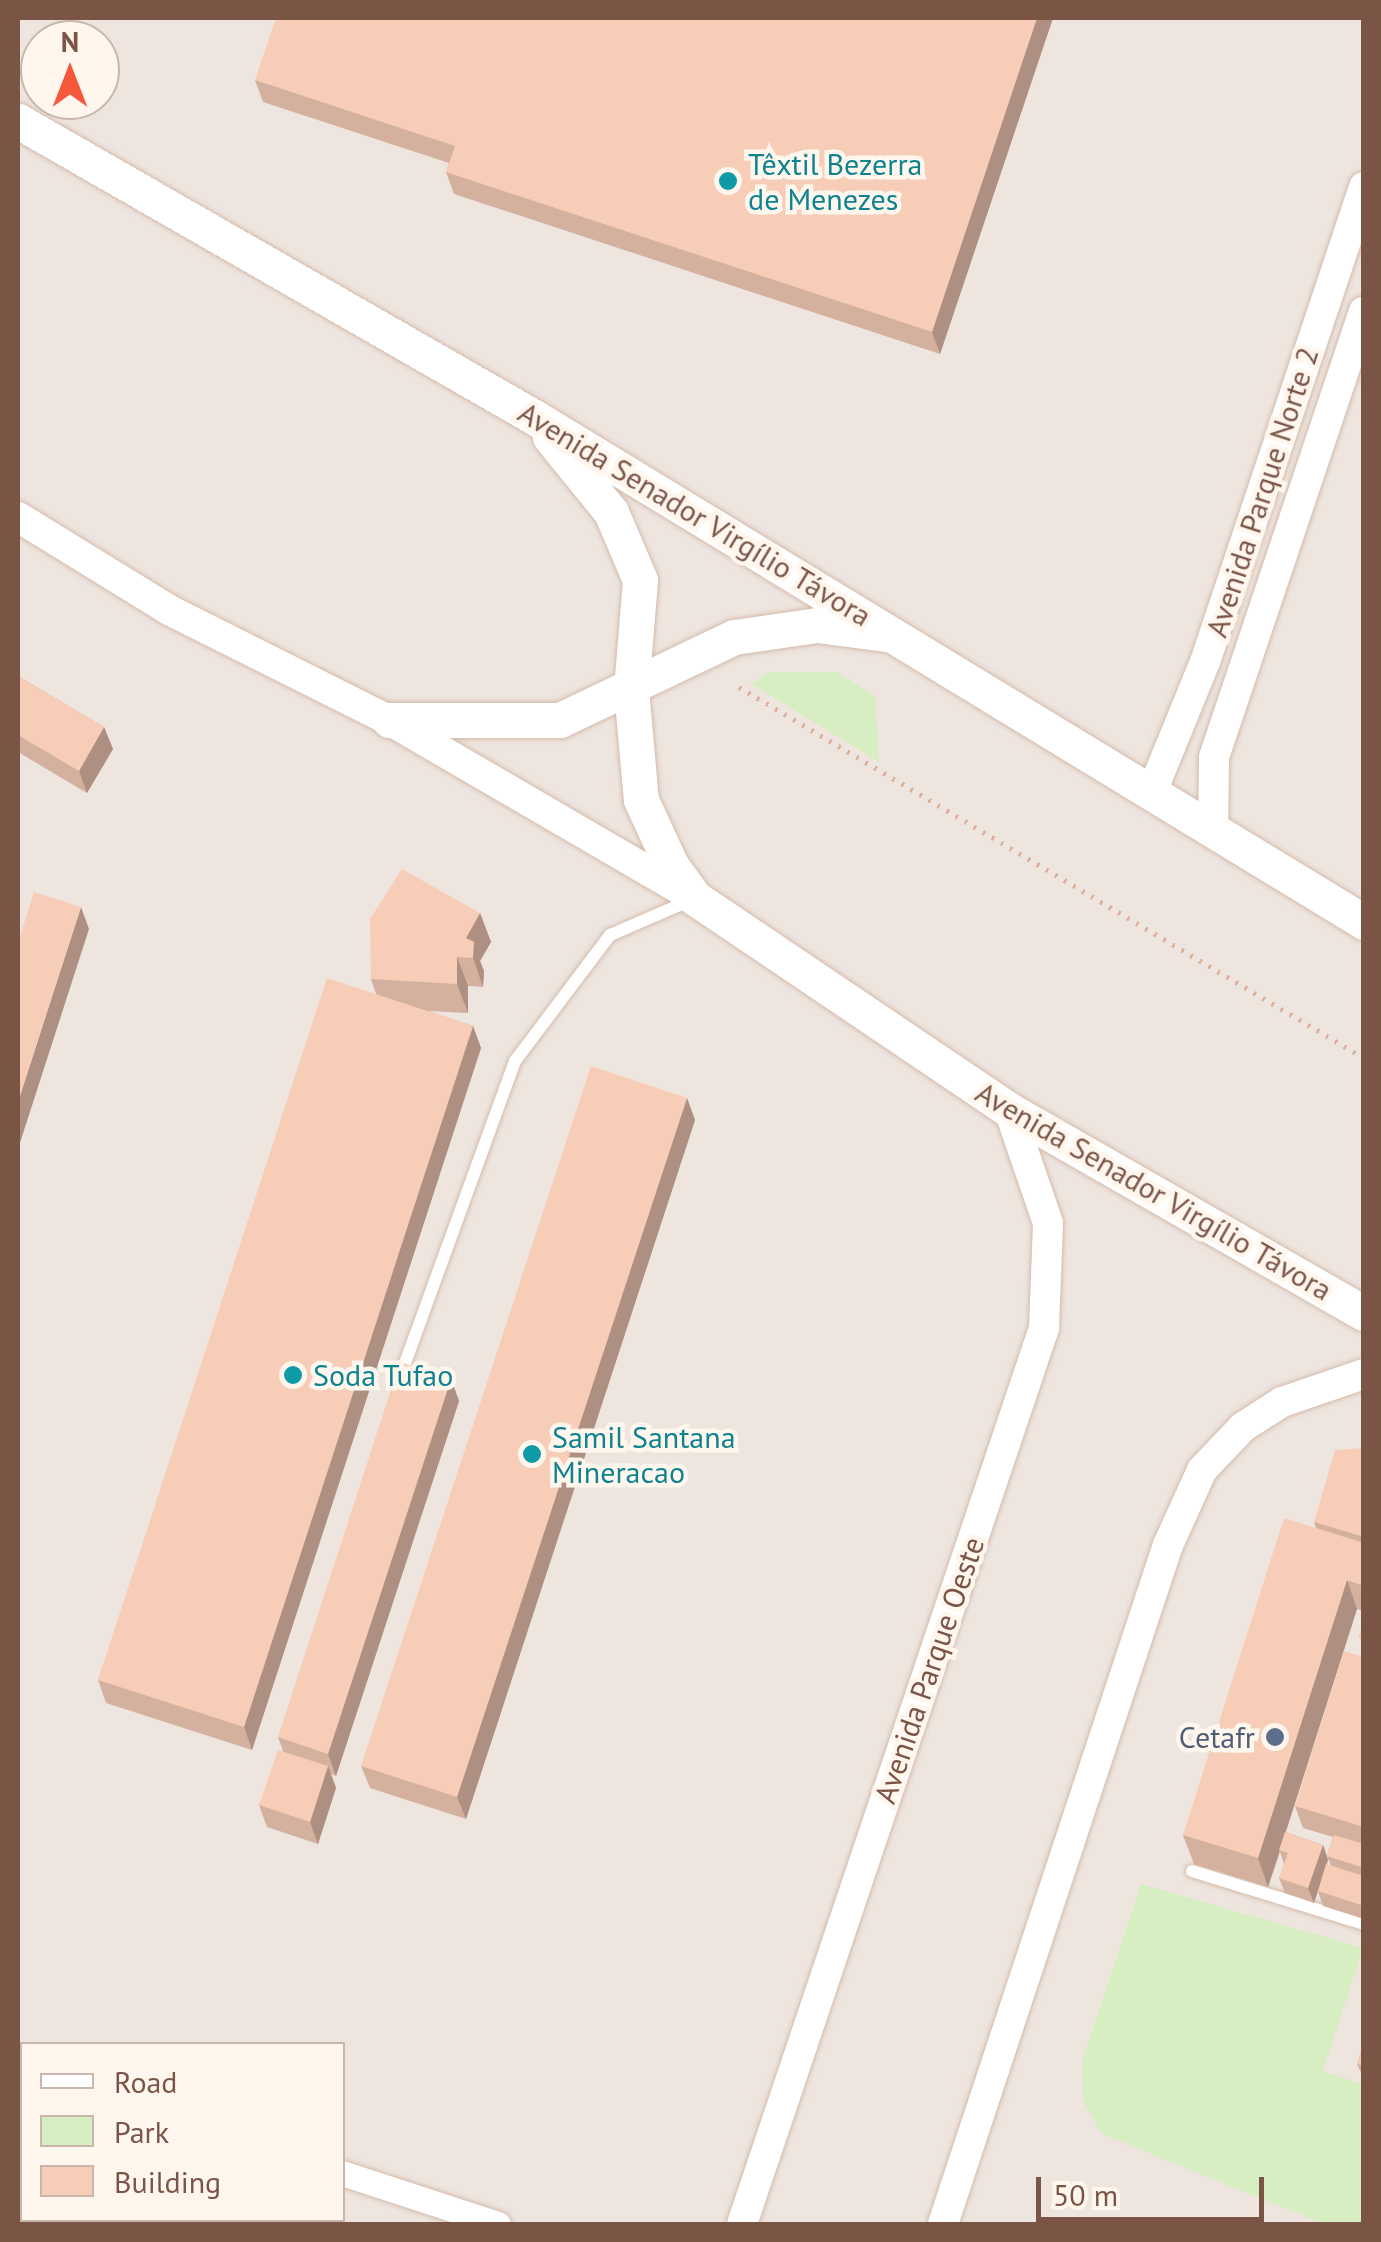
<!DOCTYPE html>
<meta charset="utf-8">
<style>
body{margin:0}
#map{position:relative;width:1381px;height:2242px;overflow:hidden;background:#fff2e4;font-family:"PT Sans",sans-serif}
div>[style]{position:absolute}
.industrial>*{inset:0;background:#eee5df}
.green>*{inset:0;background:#d6eec1}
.path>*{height:5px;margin-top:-2.5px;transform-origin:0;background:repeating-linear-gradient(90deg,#ddb09b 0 2.5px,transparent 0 10.5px)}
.roads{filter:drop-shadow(0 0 2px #d4bbab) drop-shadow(0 0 2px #d4bbab)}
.service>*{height:12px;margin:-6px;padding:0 6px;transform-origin:6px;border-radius:6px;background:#fff}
.minor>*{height:25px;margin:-12.5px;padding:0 12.5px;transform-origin:12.5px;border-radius:12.5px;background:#fff}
.tertiary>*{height:30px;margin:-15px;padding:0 15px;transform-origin:15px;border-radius:15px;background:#fff}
.secondary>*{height:35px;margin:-17.5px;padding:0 17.5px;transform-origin:17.5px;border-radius:17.5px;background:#fff}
.wall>*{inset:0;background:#d4b09e}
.shaded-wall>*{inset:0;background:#ad9081}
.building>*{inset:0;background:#f7cdb8}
.dots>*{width:28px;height:28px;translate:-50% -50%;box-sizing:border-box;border:5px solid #fff6ed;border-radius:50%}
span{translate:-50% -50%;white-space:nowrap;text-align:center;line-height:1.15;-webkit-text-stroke:9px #fff6ed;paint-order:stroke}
.culture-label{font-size:30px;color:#0d838f}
.left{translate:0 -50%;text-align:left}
.street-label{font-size:30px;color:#7a5546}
.service-label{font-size:30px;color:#4e5e75}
.right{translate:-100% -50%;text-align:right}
.frame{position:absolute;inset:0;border:20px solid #7a5546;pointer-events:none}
.legend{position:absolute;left:20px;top:2042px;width:325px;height:180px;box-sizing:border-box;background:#fff6ed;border:2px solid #cab6aa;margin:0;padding:12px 18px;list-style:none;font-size:30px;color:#7a5546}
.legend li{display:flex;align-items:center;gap:20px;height:50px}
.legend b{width:50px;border:2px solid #cab6aa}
.north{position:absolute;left:20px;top:20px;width:100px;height:100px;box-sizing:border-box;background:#fff6ed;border:2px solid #cab6aa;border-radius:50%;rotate:0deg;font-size:28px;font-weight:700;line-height:40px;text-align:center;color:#7a5546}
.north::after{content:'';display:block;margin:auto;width:35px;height:45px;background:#f6583c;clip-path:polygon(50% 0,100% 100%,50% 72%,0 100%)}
.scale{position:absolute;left:1036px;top:2177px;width:228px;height:45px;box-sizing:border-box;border:5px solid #7a5546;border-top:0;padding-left:12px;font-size:30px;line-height:35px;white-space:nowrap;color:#7a5546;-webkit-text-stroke:8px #fff6ed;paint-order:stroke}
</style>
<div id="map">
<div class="industrial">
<div style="clip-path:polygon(evenodd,18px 18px,1363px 18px,1363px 2224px,18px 2224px,18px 18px,40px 40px,100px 40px,100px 100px,40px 100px,40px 40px,18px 18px,22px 2044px,342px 2044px,342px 2220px,22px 2220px,22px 2044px)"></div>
</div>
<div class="green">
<div style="clip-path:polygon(771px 672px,836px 672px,875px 696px,879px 762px,750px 683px)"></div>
<div style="clip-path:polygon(1141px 1884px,1363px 1948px,1323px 2071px,1363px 2084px,1363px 2224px,1324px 2224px,1102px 2134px,1083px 2101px,1082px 2061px)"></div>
</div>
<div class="path">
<div style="left:739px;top:687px;width:727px;rotate:30.69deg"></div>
</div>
<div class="roads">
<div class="service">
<div style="left:400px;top:1377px;width:336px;rotate:-70deg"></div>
<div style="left:515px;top:1061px;width:158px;rotate:-53deg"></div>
<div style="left:610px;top:935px;width:90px;rotate:-23.4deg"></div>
<div style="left:1192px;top:1871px;width:180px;rotate:17.1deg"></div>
<div style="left:18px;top:2208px;width:18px;rotate:-77deg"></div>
</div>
<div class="minor">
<div style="left:18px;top:2067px;width:4px;rotate:27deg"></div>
<div style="left:342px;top:2173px;width:164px;rotate:18.1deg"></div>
</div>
<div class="tertiary">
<div style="left:18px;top:517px;width:177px;rotate:31.6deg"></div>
<div style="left:169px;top:610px;width:246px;rotate:26.6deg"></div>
<div style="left:389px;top:720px;width:348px;rotate:30.2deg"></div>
<div style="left:1151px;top:794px;width:143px;rotate:-67.8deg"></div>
<div style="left:1205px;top:662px;width:501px;rotate:-71.49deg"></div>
<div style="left:1213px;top:833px;width:76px;rotate:-89.2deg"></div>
<div style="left:1214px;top:757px;width:470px;rotate:-71.4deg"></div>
<div style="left:742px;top:2224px;width:946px;rotate:-71.37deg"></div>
<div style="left:1044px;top:1328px;width:105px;rotate:-87.8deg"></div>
<div style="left:1048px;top:1223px;width:120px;rotate:-109deg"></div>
<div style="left:943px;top:2224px;width:715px;rotate:-71.67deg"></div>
<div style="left:1168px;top:1545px;width:82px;rotate:-65.6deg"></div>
<div style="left:1202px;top:1470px;width:59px;rotate:-46.4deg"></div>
<div style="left:1243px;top:1427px;width:46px;rotate:-32.7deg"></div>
<div style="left:1282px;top:1402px;width:87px;rotate:-18.9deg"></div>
</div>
<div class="secondary">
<div style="left:18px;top:121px;width:595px;rotate:29.84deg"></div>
<div style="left:534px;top:417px;width:972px;rotate:31.32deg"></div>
<div style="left:550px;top:437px;width:97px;rotate:50.9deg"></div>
<div style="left:611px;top:512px;width:74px;rotate:66.9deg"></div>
<div style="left:640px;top:580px;width:109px;rotate:94.7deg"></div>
<div style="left:631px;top:689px;width:111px;rotate:84.9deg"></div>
<div style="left:641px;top:800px;width:72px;rotate:65.2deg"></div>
<div style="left:671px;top:865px;width:41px;rotate:54deg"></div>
<div style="left:695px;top:898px;width:379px;rotate:34deg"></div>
<div style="left:1009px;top:1110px;width:409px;rotate:29.8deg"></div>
<div style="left:389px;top:720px;width:171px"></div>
<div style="left:560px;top:720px;width:193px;rotate:-25.5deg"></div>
<div style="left:734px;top:637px;width:84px;rotate:-8.2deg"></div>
<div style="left:817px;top:625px;width:69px;rotate:7.5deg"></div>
</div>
</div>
<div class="wall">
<div style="clip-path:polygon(1053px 18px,940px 354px,454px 194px,446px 172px,449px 163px,263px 102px,255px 80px)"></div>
<div style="clip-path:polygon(18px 676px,104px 727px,113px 749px,87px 793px,18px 752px)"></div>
<div style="clip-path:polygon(480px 913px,491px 942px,480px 961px,484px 971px,483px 987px,468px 986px,468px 1013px,428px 1011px,473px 1026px,481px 1048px,252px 1750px,106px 1703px,98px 1680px,376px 994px,371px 979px)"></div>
<div style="clip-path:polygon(687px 1098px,695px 1120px,466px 1819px,370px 1788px,361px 1766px)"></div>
<div style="clip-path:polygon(451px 1379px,459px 1401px,336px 1776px,331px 1774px,336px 1788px,318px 1844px,267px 1827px,259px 1805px,283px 1751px,278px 1737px)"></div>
<div style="clip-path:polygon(1364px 1448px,1364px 1611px,1357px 1609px,1286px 1832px,1323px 1845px,1328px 1860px,1327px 1864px,1331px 1866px,1327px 1856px,1333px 1837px,1303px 1828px,1295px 1806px,1364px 1657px,1364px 1919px,1323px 1906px,1318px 1891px,1320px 1883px,1314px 1903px,1285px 1893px,1279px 1878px,1284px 1864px,1280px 1852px,1268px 1887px,1194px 1864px,1183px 1835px,1316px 1528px,1314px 1522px)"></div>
<div style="clip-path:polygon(1364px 2044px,1364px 2079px,1357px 2064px)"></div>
</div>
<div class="shaded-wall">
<div style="clip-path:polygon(1037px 18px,1053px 18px,940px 354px,932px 332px)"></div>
<div style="clip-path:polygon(104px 727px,113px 749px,87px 793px,79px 771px)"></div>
<div style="clip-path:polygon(81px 907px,89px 929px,18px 1149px,18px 1102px)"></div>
<div style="clip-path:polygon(480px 913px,491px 942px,480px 961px,484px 971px,483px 987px,466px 938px)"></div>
<div style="clip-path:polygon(457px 957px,468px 986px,468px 1013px,457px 984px)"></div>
<div style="clip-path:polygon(473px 1026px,481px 1048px,252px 1750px,244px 1727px)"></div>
<div style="clip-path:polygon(687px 1098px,695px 1120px,466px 1819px,457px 1797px)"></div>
<div style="clip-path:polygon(451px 1379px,459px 1401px,336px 1776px,328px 1754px)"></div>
<div style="clip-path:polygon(1347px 1580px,1357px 1609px,1268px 1887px,1258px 1858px)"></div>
<div style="clip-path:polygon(328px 1766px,336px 1788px,318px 1844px,310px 1822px)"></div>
<div style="clip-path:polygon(1323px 1845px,1328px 1860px,1314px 1903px,1308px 1888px)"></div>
</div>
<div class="building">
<div style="clip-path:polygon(276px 18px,1037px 18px,932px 332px,446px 172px,455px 146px,255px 80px)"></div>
<div style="clip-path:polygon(18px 676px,104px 727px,79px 771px,18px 735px)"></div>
<div style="clip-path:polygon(402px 869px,480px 913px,466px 938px,474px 942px,473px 958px,457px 957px,457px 984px,371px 979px,370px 919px)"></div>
<div style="clip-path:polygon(34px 892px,81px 907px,18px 1102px,18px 943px)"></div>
<div style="clip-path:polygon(327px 978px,473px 1026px,244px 1727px,98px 1680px)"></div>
<div style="clip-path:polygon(591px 1066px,687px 1098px,457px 1797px,361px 1766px)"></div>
<div style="clip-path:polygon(400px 1362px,451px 1379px,328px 1754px,278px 1737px)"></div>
<div style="clip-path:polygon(1364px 1448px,1364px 1537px,1314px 1522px,1335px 1450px)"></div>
<div style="clip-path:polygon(1284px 1518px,1364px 1543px,1364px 1586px,1347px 1580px,1258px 1858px,1183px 1835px)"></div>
<div style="clip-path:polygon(1364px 1622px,1364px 1640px,1358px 1638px)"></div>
<div style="clip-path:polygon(1344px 1651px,1364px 1657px,1364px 1827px,1295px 1806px)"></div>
<div style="clip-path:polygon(278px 1750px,328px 1766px,310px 1822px,259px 1805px)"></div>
<div style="clip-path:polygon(1285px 1832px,1323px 1845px,1308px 1888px,1279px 1878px,1288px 1853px,1279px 1850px)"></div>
<div style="clip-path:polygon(1334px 1835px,1364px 1844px,1364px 1868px,1327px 1856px)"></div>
<div style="clip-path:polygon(1326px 1864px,1364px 1876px,1364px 1906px,1318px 1891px)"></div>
<div style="clip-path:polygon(1364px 2044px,1364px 2066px,1357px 2064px)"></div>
</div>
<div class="dots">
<div style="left:728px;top:181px;background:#0f9aa8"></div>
<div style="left:293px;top:1375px;background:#0f9aa8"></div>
<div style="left:532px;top:1454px;background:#0f9aa8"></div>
<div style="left:1275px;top:1737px;background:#5c6f8a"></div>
</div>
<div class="culture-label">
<span class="left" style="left:748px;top:181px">Têxtil Bezerra<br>de Menezes</span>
<span class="left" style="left:313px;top:1375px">Soda Tufao</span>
<span class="left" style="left:552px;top:1454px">Samil Santana<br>Mineracao</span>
</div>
<div class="street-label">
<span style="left:1262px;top:492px;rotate:-72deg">Avenida Parque Norte 2</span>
<span style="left:695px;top:514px;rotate:31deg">Avenida Senador Virgílio Távora</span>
<span style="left:1154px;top:1191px;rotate:30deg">Avenida Senador Virgílio Távora</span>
<span style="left:929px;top:1670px;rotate:-71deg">Avenida Parque Oeste</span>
</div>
<div class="service-label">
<span class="right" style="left:1255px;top:1737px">Cetafr</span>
</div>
<div class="frame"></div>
<ul class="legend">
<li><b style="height:12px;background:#fff"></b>Road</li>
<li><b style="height:28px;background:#d6eec1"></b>Park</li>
<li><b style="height:28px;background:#f7cdb8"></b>Building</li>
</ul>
<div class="north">N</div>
<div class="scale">50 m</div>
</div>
